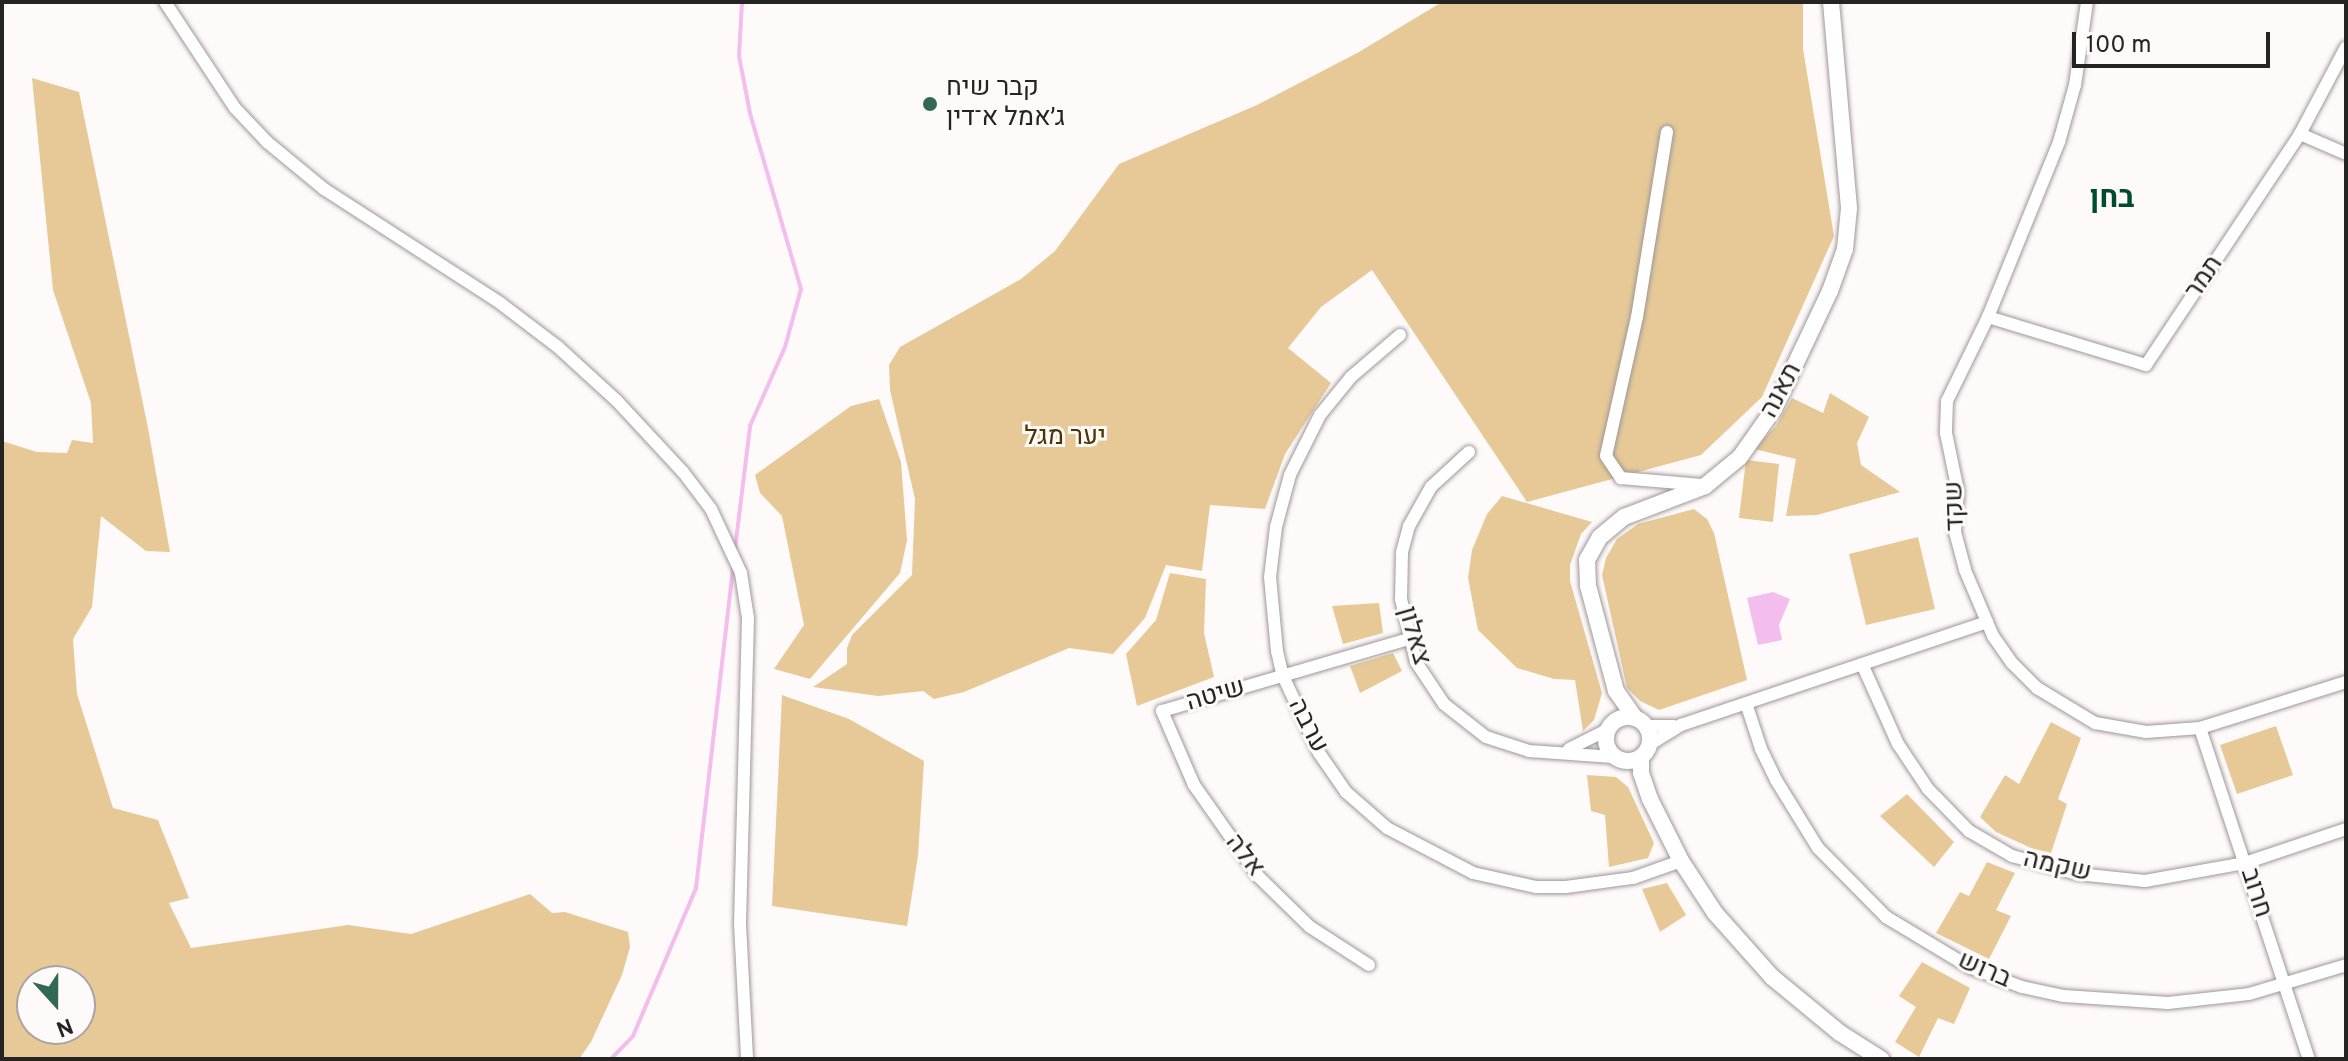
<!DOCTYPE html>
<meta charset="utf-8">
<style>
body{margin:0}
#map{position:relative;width:2348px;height:1061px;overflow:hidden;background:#fffafa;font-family:Overpass,Heebo,sans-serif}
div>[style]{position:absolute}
.green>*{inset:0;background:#e6c997}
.water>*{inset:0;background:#f3bded}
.stream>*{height:4px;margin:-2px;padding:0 2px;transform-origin:2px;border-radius:2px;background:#f3bded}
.roads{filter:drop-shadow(0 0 2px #9e9797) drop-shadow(0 0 2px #9e9797)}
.minor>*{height:12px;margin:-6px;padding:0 6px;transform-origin:6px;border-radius:6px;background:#fff}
.tertiary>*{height:16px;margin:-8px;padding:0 8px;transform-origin:8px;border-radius:8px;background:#fff}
.tertiary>.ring{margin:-8px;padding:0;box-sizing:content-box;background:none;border:16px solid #fff;border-radius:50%}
.dots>*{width:22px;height:22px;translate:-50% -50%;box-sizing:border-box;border:4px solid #fffafa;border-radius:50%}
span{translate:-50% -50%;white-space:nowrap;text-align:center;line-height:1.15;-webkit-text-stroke:6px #fffafa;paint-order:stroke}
.poi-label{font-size:26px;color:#262323}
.left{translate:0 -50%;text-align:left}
.street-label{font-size:26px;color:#262323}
.park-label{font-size:26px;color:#4d3502}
.quarter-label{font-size:30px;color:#004c32;font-weight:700}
.frame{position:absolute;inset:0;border:4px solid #262323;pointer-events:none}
.north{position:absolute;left:16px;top:965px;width:80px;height:80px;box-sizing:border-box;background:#fffafa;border:2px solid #a8a4a4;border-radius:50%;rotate:159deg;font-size:22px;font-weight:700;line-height:32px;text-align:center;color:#262323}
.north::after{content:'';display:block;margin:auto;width:28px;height:36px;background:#326a51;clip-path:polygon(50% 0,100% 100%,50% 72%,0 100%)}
.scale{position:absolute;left:2072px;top:32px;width:198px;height:36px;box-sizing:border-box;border:4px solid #262323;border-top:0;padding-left:10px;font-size:24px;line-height:28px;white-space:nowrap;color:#262323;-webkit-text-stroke:6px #fffafa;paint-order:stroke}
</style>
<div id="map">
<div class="green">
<div style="clip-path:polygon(1442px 2px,1803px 2px,1803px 49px,1834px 236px,1762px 397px,1701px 455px,1527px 502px,1372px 270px,1321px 307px,1288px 348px,1331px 383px,1285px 454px,1265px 509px,1210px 505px,1202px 571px,1166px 565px,1145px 618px,1113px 654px,1069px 648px,964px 692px,934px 699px,923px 691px,878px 696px,813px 687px,847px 664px,847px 648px,852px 635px,912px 575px,915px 499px,890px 390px,889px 365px,900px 347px,1021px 279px,1055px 251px,1119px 164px,1257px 105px,1359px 52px)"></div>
<div style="clip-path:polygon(evenodd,32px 78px,79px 92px,148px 428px,170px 552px,146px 551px,101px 516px,92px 607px,73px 639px,77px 694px,113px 808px,158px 820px,189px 898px,169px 903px,191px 948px,348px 925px,411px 934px,530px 894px,552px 913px,565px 912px,628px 932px,630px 947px,622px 975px,591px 1042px,579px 1059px,2px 1059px,2px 441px,37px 452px,67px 453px,72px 440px,93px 443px,91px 403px,53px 290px,32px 78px,32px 981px,80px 981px,80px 1029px,32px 1029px,32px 981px)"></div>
<div style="clip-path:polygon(1830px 393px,1869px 417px,1857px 443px,1861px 465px,1900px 492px,1817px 515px,1786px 516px,1796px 459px,1754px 449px,1776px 426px,1792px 398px,1823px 413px)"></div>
<div style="clip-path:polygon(879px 399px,901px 462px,907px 540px,900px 573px,810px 679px,774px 669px,804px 625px,782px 516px,760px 493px,755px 475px,851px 406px)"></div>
<div style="clip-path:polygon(1746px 460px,1779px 464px,1773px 522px,1739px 518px)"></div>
<div style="clip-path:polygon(1502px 496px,1592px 522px,1581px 534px,1570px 565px,1570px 581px,1602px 693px,1594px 720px,1583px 731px,1575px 680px,1554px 679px,1517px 668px,1478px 630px,1468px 578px,1472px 550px,1487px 514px)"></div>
<div style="clip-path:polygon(1694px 509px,1707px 519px,1714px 533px,1747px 680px,1659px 710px,1640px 701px,1627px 688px,1602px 575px,1606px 558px,1617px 539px,1638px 524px)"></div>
<div style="clip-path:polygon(1918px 537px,1935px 609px,1866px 625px,1849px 554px)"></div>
<div style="clip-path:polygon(1170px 573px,1206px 579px,1204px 633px,1214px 677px,1137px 706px,1126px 654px,1156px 620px)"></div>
<div style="clip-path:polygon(1379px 603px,1383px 633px,1343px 644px,1332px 606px)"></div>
<div style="clip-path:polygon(1393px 653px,1402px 671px,1360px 693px,1350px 666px)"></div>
<div style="clip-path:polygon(782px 695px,849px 719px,924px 761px,918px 856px,907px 926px,772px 906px)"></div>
<div style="clip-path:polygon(2051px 722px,2081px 738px,2058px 799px,2067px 804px,2051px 853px,2031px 848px,1996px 832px,1980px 817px,2005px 775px,2019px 784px)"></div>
<div style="clip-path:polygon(2276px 726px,2293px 775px,2237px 794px,2220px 745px)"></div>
<div style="clip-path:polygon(1587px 775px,1616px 777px,1628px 787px,1654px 843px,1648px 858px,1609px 867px,1605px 815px,1591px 811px)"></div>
<div style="clip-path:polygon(1907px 794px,1954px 842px,1934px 867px,1880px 816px)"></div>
<div style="clip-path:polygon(1987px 862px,2015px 873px,1996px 910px,2011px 916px,1989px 959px,1936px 933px,1960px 892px,1969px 896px)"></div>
<div style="clip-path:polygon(1667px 883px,1686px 915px,1660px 932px,1642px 889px)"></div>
<div style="clip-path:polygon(1922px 962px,1970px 988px,1954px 1024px,1938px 1018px,1919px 1057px,1895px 1042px,1916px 1007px,1899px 996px)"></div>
</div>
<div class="water">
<div style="clip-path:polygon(1773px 592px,1790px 599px,1779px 625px,1782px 640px,1758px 645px,1747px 598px)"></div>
</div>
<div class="stream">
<div style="left:735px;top:549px;width:124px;rotate:-83deg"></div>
<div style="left:750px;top:426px;width:86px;rotate:-66.1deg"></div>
<div style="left:785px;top:347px;width:60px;rotate:-74.6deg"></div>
<div style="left:801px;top:289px;width:183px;rotate:-106.2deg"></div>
<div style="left:750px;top:113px;width:58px;rotate:-100.9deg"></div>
<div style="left:739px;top:56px;width:54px;rotate:-86.8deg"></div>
<div style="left:611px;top:1059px;width:32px;rotate:-46deg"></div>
<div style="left:633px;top:1036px;width:161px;rotate:-66.9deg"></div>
<div style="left:696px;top:888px;width:324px;rotate:-83.4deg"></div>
</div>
<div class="roads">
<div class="minor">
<div style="left:165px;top:2px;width:127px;rotate:56.6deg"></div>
<div style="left:235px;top:108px;width:47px;rotate:46.7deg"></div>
<div style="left:267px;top:142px;width:74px;rotate:39.5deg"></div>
<div style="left:324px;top:189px;width:210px;rotate:32.9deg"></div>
<div style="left:500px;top:303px;width:73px;rotate:37.2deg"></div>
<div style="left:558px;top:347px;width:80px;rotate:42.5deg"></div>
<div style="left:617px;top:401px;width:97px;rotate:47.1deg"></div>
<div style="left:683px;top:472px;width:46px;rotate:52.9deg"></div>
<div style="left:711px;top:509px;width:71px;rotate:64.9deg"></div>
<div style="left:741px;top:573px;width:46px;rotate:81.2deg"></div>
<div style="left:748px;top:618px;width:306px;rotate:91.5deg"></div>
<div style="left:740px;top:924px;width:135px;rotate:87deg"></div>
<div style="left:2087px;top:2px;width:84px;rotate:98.2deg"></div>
<div style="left:2075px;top:85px;width:59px;rotate:105.7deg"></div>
<div style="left:2059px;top:142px;width:189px;rotate:112.1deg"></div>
<div style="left:1988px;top:317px;width:93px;rotate:116deg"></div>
<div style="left:1947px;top:401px;width:32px;rotate:92deg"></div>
<div style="left:1946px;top:433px;width:59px;rotate:78.3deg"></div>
<div style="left:1958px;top:491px;width:41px;rotate:94.2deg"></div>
<div style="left:1955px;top:532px;width:39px;rotate:75deg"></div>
<div style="left:1965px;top:570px;width:72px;rotate:67deg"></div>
<div style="left:1993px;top:636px;width:33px;rotate:55deg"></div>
<div style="left:2012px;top:663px;width:35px;rotate:45deg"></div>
<div style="left:2037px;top:688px;width:68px;rotate:31.1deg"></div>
<div style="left:2095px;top:723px;width:52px;rotate:10deg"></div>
<div style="left:2146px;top:732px;width:54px;rotate:-4.2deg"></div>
<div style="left:2200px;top:728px;width:153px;rotate:-17.5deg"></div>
<div style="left:1667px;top:132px;width:187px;rotate:99.2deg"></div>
<div style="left:1637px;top:317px;width:142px;rotate:102.6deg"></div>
<div style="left:1606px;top:456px;width:27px;rotate:56deg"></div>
<div style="left:1621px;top:478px;width:81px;rotate:4.9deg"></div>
<div style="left:2300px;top:134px;width:50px;rotate:23.5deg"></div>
<div style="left:1988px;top:317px;width:165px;rotate:16.9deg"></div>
<div style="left:2146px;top:365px;width:278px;rotate:-56.3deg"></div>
<div style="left:2300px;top:134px;width:98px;rotate:-62.1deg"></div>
<div style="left:1400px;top:335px;width:65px;rotate:139.4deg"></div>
<div style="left:1351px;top:377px;width:49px;rotate:129.2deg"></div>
<div style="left:1320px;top:415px;width:67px;rotate:116.6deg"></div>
<div style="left:1290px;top:475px;width:54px;rotate:105.1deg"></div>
<div style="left:1276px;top:527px;width:50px;rotate:96.8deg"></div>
<div style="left:1270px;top:577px;width:74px;rotate:84.6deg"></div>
<div style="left:1277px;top:651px;width:26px;rotate:77deg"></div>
<div style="left:1283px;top:676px;width:85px;rotate:64.9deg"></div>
<div style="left:1319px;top:753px;width:47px;rotate:55.3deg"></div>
<div style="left:1346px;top:792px;width:55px;rotate:41.3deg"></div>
<div style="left:1387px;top:828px;width:97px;rotate:27.6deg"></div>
<div style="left:1473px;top:873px;width:65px;rotate:12.5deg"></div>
<div style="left:1536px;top:887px;width:30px"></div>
<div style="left:1566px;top:887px;width:68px;rotate:-7.7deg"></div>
<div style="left:1633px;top:878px;width:51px;rotate:-19.5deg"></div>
<div style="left:1469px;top:452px;width:52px;rotate:137.4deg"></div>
<div style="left:1431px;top:487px;width:45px;rotate:119.4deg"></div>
<div style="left:1409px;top:526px;width:28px;rotate:105deg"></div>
<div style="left:1402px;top:553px;width:46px;rotate:91.2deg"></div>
<div style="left:1401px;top:599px;width:65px;rotate:76.6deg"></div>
<div style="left:1416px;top:662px;width:50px;rotate:56.3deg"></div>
<div style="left:1444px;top:704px;width:53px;rotate:38.2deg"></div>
<div style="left:1486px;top:737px;width:45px;rotate:18deg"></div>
<div style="left:1529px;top:751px;width:84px;rotate:4.1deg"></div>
<div style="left:1862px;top:664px;width:88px;rotate:65.8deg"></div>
<div style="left:1898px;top:744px;width:54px;rotate:56.3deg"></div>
<div style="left:1928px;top:789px;width:59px;rotate:45.7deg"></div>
<div style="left:1969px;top:831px;width:50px;rotate:30.2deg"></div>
<div style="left:2012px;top:856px;width:68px;rotate:15.3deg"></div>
<div style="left:2078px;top:874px;width:67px;rotate:6deg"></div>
<div style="left:2145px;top:881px;width:102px;rotate:-10.2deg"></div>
<div style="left:2245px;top:863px;width:107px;rotate:-18.6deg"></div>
<div style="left:1746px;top:703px;width:48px;rotate:71.9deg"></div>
<div style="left:1761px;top:749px;width:34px;rotate:64deg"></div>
<div style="left:1776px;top:780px;width:80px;rotate:58.3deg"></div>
<div style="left:1818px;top:848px;width:97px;rotate:45.4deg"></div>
<div style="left:1886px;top:917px;width:99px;rotate:31deg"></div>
<div style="left:1971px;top:968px;width:54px;rotate:20.4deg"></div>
<div style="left:2022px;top:987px;width:43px;rotate:12.1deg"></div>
<div style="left:2064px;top:996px;width:104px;rotate:3.9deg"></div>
<div style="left:2168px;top:1003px;width:81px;rotate:-6.3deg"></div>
<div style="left:2249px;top:994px;width:101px;rotate:-16.6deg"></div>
<div style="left:1645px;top:726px;width:29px"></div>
<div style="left:2200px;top:728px;width:348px;rotate:71.8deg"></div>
<div style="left:1649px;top:745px;width:38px;rotate:-32deg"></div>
<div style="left:1681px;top:725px;width:323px;rotate:-18.6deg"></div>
<div style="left:1569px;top:749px;width:42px;rotate:-26.6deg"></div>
<div style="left:1369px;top:965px;width:70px;rotate:-147.2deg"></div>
<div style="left:1310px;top:927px;width:73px;rotate:-135.6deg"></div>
<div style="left:1258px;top:876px;width:111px;rotate:-125.1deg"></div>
<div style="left:1194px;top:785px;width:81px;rotate:-113.4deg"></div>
<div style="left:1162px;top:711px;width:257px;rotate:-16.3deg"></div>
</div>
<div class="tertiary">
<div class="ring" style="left:1606px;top:717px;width:28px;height:28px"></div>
<div style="left:1635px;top:718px;width:33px;rotate:-125deg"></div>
<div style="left:1616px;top:691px;width:109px;rotate:-104.9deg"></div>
<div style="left:1588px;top:586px;width:26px;rotate:-92deg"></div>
<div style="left:1587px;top:560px;width:26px;rotate:-61deg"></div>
<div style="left:1600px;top:537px;width:31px;rotate:-40deg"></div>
<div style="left:1624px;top:517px;width:87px;rotate:-20.9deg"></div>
<div style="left:1705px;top:486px;width:45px;rotate:-39.6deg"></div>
<div style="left:1740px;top:457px;width:59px;rotate:-54.7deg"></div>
<div style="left:1774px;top:409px;width:131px;rotate:-64.6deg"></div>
<div style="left:1830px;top:291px;width:45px;rotate:-70.3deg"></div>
<div style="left:1845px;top:249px;width:41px;rotate:-84.4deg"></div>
<div style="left:1849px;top:208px;width:207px;rotate:-95deg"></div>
<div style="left:1641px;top:757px;width:16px;rotate:90deg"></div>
<div style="left:1641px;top:773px;width:28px;rotate:71deg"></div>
<div style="left:1650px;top:799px;width:69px;rotate:63.4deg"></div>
<div style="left:1681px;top:861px;width:62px;rotate:56.8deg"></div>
<div style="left:1715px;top:913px;width:86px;rotate:48.3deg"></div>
<div style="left:1772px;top:977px;width:88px;rotate:39.5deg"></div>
<div style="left:1840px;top:1033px;width:49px;rotate:32.4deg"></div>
</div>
</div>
<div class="dots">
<div style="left:930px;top:104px;background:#326a51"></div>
</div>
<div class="poi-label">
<span class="left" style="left:946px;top:104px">קבר שיח<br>ג׳אמל א־דין</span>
</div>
<div class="street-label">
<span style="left:2205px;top:278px;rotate:-56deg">תמר</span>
<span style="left:1782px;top:391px;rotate:-62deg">תאנה</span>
<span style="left:1956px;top:506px;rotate:-92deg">שקד</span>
<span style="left:1413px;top:636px;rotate:74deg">צאלון</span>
<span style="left:1216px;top:696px;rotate:-16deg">שיטה</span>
<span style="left:1307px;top:726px;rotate:63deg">ערבה</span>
<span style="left:1244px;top:856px;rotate:52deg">אלה</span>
<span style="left:2057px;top:867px;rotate:13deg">שקמה</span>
<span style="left:2255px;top:893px;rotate:72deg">חרוב</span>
<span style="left:1984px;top:971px;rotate:23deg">ברוש</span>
</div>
<div class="park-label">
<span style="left:1065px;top:438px">יער מגל</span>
</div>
<div class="quarter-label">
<span style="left:2112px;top:200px">בחן</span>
</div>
<div class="frame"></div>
<div class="north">N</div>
<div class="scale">100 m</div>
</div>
